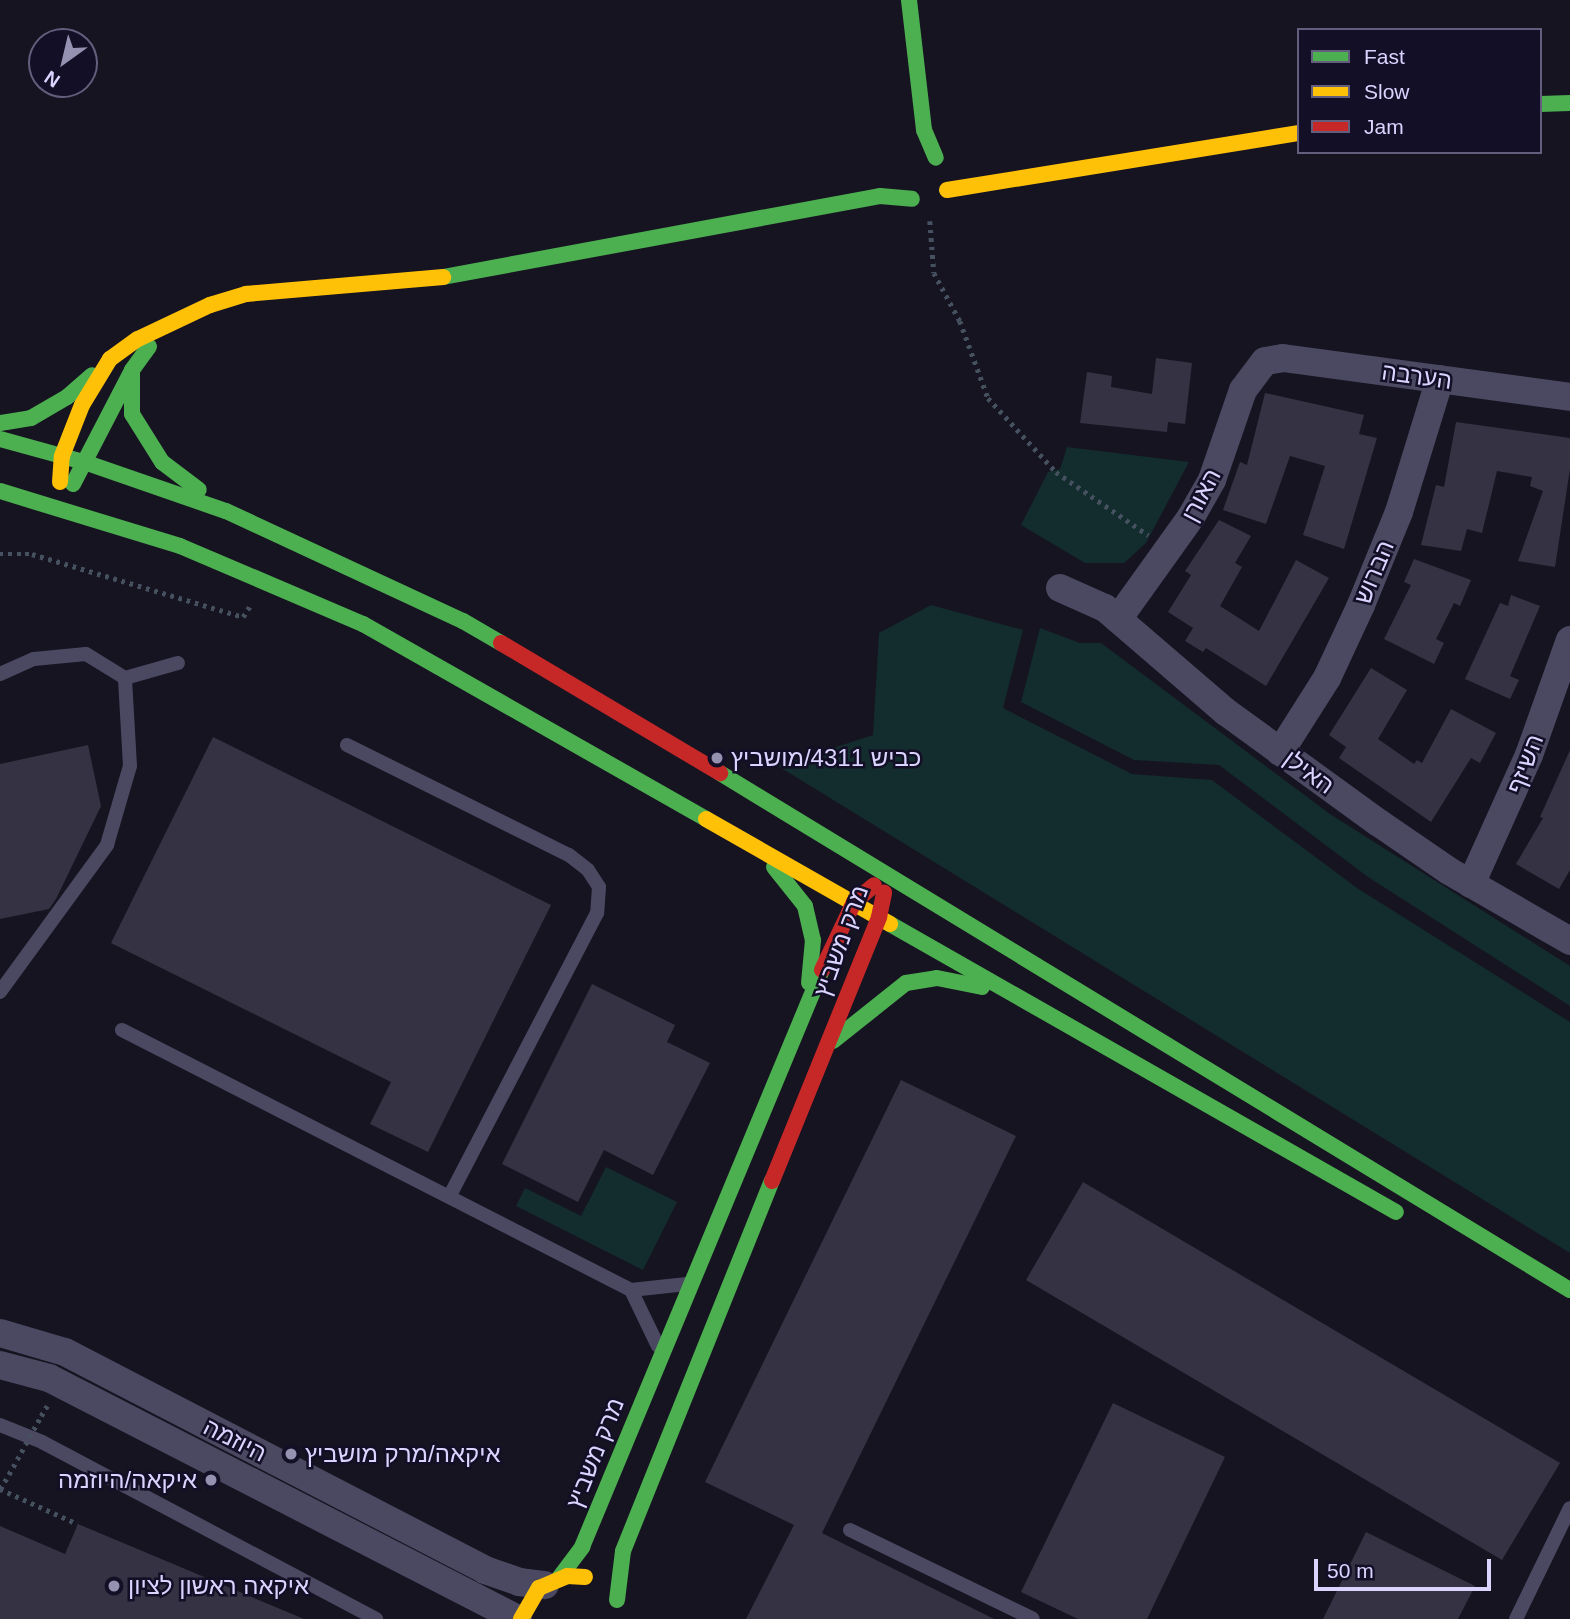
<!DOCTYPE html>
<meta charset="utf-8">
<style>
body{margin:0}
#map{position:relative;width:1570px;height:1619px;overflow:hidden;background:#161421;font-family:Arial,Heebo,sans-serif}
div>[style]{position:absolute}
.green>*{inset:0;background:#132c2d}
.building>*{inset:0;background:#353243}
.path>*{height:4.5px;margin-top:-2.25px;transform-origin:0;background:repeating-linear-gradient(90deg,#465160 0 3.5px,transparent 0 8.5px)}
.lane>*{height:14px;margin:-7px;padding:0 7px;transform-origin:7px;border-radius:7px;background:#4b4962}
.street>*{height:28px;margin:-14px;padding:0 14px;transform-origin:14px;border-radius:14px;background:#4b4962}
.fast>*{height:16px;margin:-8px;padding:0 8px;transform-origin:8px;border-radius:8px;background:#4caf50}
.slow>*{height:16px;margin:-8px;padding:0 8px;transform-origin:8px;border-radius:8px;background:#ffc107}
.jam>*{height:16px;margin:-8px;padding:0 8px;transform-origin:8px;border-radius:8px;background:#c62828}
.path-bridge>*{height:4.5px;margin-top:-2.25px;transform-origin:0;background:repeating-linear-gradient(90deg,#465160 0 3.5px,transparent 0 8.5px)}
.dots>*{width:19px;height:19px;translate:-50% -50%;box-sizing:border-box;border:4px solid #130f26;border-radius:50%}
span{translate:-50% -50%;white-space:nowrap;text-align:center;line-height:1.15;-webkit-text-stroke:5px #130f26;paint-order:stroke}
.street-label{font-size:24px;color:#dad4ff}
.poi-label{font-size:24px;color:#dad4ff}
.left{translate:0 -50%;text-align:left}
.right{translate:-100% -50%;text-align:right}
.legend{position:absolute;left:1297px;top:28px;width:245px;height:126px;box-sizing:border-box;background:#130f26;border:2px solid #635e7d;margin:0;padding:9px 12px;list-style:none;font-size:21px;color:#dad4ff}
.legend li{display:flex;align-items:center;gap:14px;height:35px}
.legend b{width:35px;border:2px solid #635e7d}
.north{position:absolute;left:28px;top:28px;width:70px;height:70px;box-sizing:border-box;background:#130f26;border:2px solid #635e7d;border-radius:50%;rotate:214deg;font-size:19px;font-weight:700;line-height:28px;text-align:center;color:#dad4ff}
.north::after{content:'';display:block;margin:auto;width:24px;height:32px;background:#9591b1;clip-path:polygon(50% 0,100% 100%,50% 72%,0 100%)}
.scale{position:absolute;left:1314px;top:1559px;width:177px;height:32px;box-sizing:border-box;border:4px solid #dad4ff;border-top:0;padding-left:9px;font-size:21px;line-height:24px;white-space:nowrap;color:#dad4ff;-webkit-text-stroke:5px #130f26;paint-order:stroke}
</style>
<div id="map">
<div class="green">
<div style="clip-path:polygon(1067px 447px,1189px 462px,1146px 543px,1124px 563px,1085px 563px,1021px 525px,1048px 472px,1060px 469px)"></div>
<div style="clip-path:polygon(931px 605px,1023px 630px,1003px 708px,1132px 774px,1212px 780px,1357px 888px,1570px 1022px,1570px 1253px,778px 766px,873px 735px,879px 633px)"></div>
<div style="clip-path:polygon(1040px 628px,1080px 643px,1101px 643px,1330px 814px,1570px 966px,1570px 1006px,1368px 877px,1219px 765px,1134px 760px,1021px 702px)"></div>
<div style="clip-path:polygon(606px 1167px,677px 1202px,643px 1270px,516px 1206px,525px 1188px,581px 1216px)"></div>
</div>
<div class="building">
<div style="clip-path:polygon(1156px 358px,1192px 363px,1185px 424px,1168px 422px,1167px 432px,1080px 423px,1087px 372px,1112px 376px,1111px 387px,1152px 394px)"></div>
<div style="clip-path:polygon(1265px 393px,1364px 415px,1359px 434px,1377px 438px,1344px 549px,1303px 535px,1325px 466px,1290px 456px,1266px 524px,1223px 510px,1240px 462px,1247px 465px)"></div>
<div style="clip-path:polygon(1456px 422px,1570px 438px,1570px 469px,1555px 567px,1518px 561px,1543px 491px,1530px 486px,1532px 477px,1497px 471px,1482px 533px,1467px 529px,1461px 551px,1421px 545px,1436px 485px,1444px 487px)"></div>
<div style="clip-path:polygon(1219px 520px,1251px 536px,1235px 563px,1242px 567px,1220px 606px,1259px 631px,1296px 560px,1329px 578px,1266px 686px,1206px 648px,1203px 652px,1185px 641px,1193px 628px,1168px 612px,1191px 575px,1185px 571px)"></div>
<div style="clip-path:polygon(1414px 559px,1471px 580px,1460px 606px,1454px 603px,1436px 639px,1444px 643px,1434px 664px,1384px 639px,1411px 585px,1404px 582px)"></div>
<div style="clip-path:polygon(1511px 595px,1540px 606px,1510px 676px,1519px 680px,1510px 699px,1465px 679px,1500px 603px,1508px 606px)"></div>
<div style="clip-path:polygon(1371px 668px,1407px 690px,1378px 739px,1414px 764px,1417px 760px,1422px 763px,1451px 709px,1496px 733px,1480px 763px,1471px 758px,1431px 822px,1339px 758px,1346px 747px,1329px 735px)"></div>
<div style="clip-path:polygon(213px 737px,551px 905px,428px 1152px,370px 1124px,391px 1082px,111px 943px)"></div>
<div style="clip-path:polygon(88px 745px,101px 806px,56px 899px,49px 909px,0 919px,0 764px)"></div>
<div style="clip-path:polygon(1570px 750px,1570px 870px,1559px 889px,1516px 864px,1543px 818px,1540px 817px)"></div>
<div style="clip-path:polygon(592px 984px,675px 1025px,667px 1042px,710px 1063px,653px 1175px,604px 1150px,578px 1202px,502px 1164px)"></div>
<div style="clip-path:polygon(901px 1080px,1016px 1136px,822px 1533px,994px 1619px,746px 1619px,794px 1525px,705px 1482px)"></div>
<div style="clip-path:polygon(1083px 1182px,1560px 1463px,1502px 1560px,1026px 1280px)"></div>
<div style="clip-path:polygon(1113px 1403px,1225px 1457px,1147px 1619px,1078px 1619px,1021px 1592px)"></div>
<div style="clip-path:polygon(78px 1524px,304px 1619px,0 1619px,0 1526px,65px 1554px)"></div>
<div style="clip-path:polygon(1366px 1532px,1475px 1586px,1458px 1619px,1323px 1619px)"></div>
</div>
<div class="path">
<div style="left:930px;top:221px;width:52px;rotate:85.6deg"></div>
<div style="left:934px;top:273px;width:55px;rotate:61.6deg"></div>
<div style="left:960px;top:321px;width:82px;rotate:70deg"></div>
<div style="left:988px;top:398px;width:100px;rotate:47.4deg"></div>
<div style="left:1056px;top:472px;width:112px;rotate:34.4deg"></div>
<div style="left:0;top:554px;width:32px"></div>
<div style="left:32px;top:554px;width:220px;rotate:16.6deg"></div>
<div style="left:243px;top:617px;width:13px;rotate:-58deg"></div>
<div style="left:41px;top:1416px;width:12px;rotate:-59deg"></div>
<div style="left:0;top:1489px;width:85px;rotate:24.2deg"></div>
<div style="left:0;top:1489px;width:26px;rotate:-59deg"></div>
</div>
<div class="lane">
<div style="left:0;top:674px;width:37px;rotate:-24deg"></div>
<div style="left:34px;top:659px;width:52px;rotate:-5.5deg"></div>
<div style="left:86px;top:654px;width:46px;rotate:31.6deg"></div>
<div style="left:125px;top:678px;width:55px;rotate:-15.8deg"></div>
<div style="left:347px;top:745px;width:248px;rotate:26.4deg"></div>
<div style="left:569px;top:855px;width:24px;rotate:38deg"></div>
<div style="left:588px;top:870px;width:20px;rotate:57deg"></div>
<div style="left:599px;top:887px;width:26px;rotate:94deg"></div>
<div style="left:597px;top:913px;width:320px;rotate:117.5deg"></div>
<div style="left:0;top:992px;width:182px;rotate:-53.9deg"></div>
<div style="left:107px;top:845px;width:82px;rotate:-73.8deg"></div>
<div style="left:130px;top:766px;width:88px;rotate:-93.3deg"></div>
<div style="left:122px;top:1030px;width:572px;rotate:27.06deg"></div>
<div style="left:631px;top:1290px;width:56px;rotate:-6.1deg"></div>
<div style="left:631px;top:1290px;width:62px;rotate:64.3deg"></div>
<div style="left:0;top:1425px;width:45px;rotate:22deg"></div>
<div style="left:42px;top:1442px;width:378px;rotate:27.9deg"></div>
<div style="left:850px;top:1530px;width:203px;rotate:25.9deg"></div>
<div style="left:1516px;top:1619px;width:123px;rotate:-64.1deg"></div>
</div>
<div class="street">
<div style="left:1060px;top:588px;width:49px;rotate:24deg"></div>
<div style="left:1105px;top:608px;width:160px;rotate:40.7deg"></div>
<div style="left:1226px;top:712px;width:189px;rotate:36deg"></div>
<div style="left:1379px;top:823px;width:85px;rotate:34.4deg"></div>
<div style="left:1449px;top:871px;width:140px;rotate:30deg"></div>
<div style="left:1118px;top:619px;width:125px;rotate:-54.4deg"></div>
<div style="left:1191px;top:517px;width:43px;rotate:-60.4deg"></div>
<div style="left:1212px;top:480px;width:95px;rotate:-71deg"></div>
<div style="left:1243px;top:390px;width:36px;rotate:-53deg"></div>
<div style="left:1265px;top:361px;width:18px;rotate:-9deg"></div>
<div style="left:1283px;top:358px;width:290px;rotate:7.7deg"></div>
<div style="left:1280px;top:752px;width:88px;rotate:-57.6deg"></div>
<div style="left:1327px;top:678px;width:81px;rotate:-65deg"></div>
<div style="left:1361px;top:605px;width:100px;rotate:-67.8deg"></div>
<div style="left:1399px;top:512px;width:139px;rotate:-72.9deg"></div>
<div style="left:1471px;top:884px;width:141px;rotate:-65.8deg"></div>
<div style="left:1529px;top:755px;width:122px;rotate:-70.4deg"></div>
<div style="left:0;top:1333px;width:68px;rotate:16.3deg"></div>
<div style="left:65px;top:1352px;width:473px;rotate:27.4deg"></div>
<div style="left:485px;top:1570px;width:36px;rotate:19deg"></div>
<div style="left:519px;top:1582px;width:26px;rotate:7deg"></div>
<div style="left:0;top:1365px;width:51px;rotate:14.9deg"></div>
<div style="left:49px;top:1378px;width:527px;rotate:27.2deg"></div>
</div>
<div class="fast">
<div style="left:909px;top:0;width:131px;rotate:83.4deg"></div>
<div style="left:924px;top:130px;width:30px;rotate:67deg"></div>
<div style="left:1540px;top:104px;width:30px;rotate:-2deg"></div>
<div style="left:443px;top:277px;width:444px;rotate:-10.5deg"></div>
<div style="left:880px;top:196px;width:32px;rotate:5deg"></div>
<div style="left:132px;top:371px;width:43px;rotate:90deg"></div>
<div style="left:132px;top:414px;width:57px;rotate:58deg"></div>
<div style="left:162px;top:462px;width:46px;rotate:37.1deg"></div>
<div style="left:0;top:423px;width:31px;rotate:-9deg"></div>
<div style="left:31px;top:418px;width:42px;rotate:-30.3deg"></div>
<div style="left:67px;top:397px;width:33px;rotate:-41deg"></div>
<div style="left:0;top:439px;width:90px;rotate:15.4deg"></div>
<div style="left:87px;top:463px;width:147px;rotate:19.1deg"></div>
<div style="left:226px;top:511px;width:261px;rotate:24.9deg"></div>
<div style="left:463px;top:621px;width:44px;rotate:30.1deg"></div>
<div style="left:73px;top:484px;width:128px;rotate:-62.6deg"></div>
<div style="left:132px;top:370px;width:29px;rotate:-54deg"></div>
<div style="left:0;top:491px;width:188px;rotate:17deg"></div>
<div style="left:180px;top:546px;width:199px;rotate:23.1deg"></div>
<div style="left:363px;top:624px;width:395px;rotate:29.6deg"></div>
<div style="left:720px;top:773px;width:995px;rotate:31.31deg"></div>
<div style="left:774px;top:867px;width:50px;rotate:51.5deg"></div>
<div style="left:805px;top:906px;width:35px;rotate:77deg"></div>
<div style="left:813px;top:940px;width:43px;rotate:95.3deg"></div>
<div style="left:890px;top:924px;width:582px;rotate:29.65deg"></div>
<div style="left:833px;top:1041px;width:93px;rotate:-38.5deg"></div>
<div style="left:906px;top:983px;width:31px;rotate:-9deg"></div>
<div style="left:937px;top:978px;width:46px;rotate:11.3deg"></div>
<div style="left:559px;top:1578px;width:39px;rotate:-53deg"></div>
<div style="left:582px;top:1547px;width:625px;rotate:-67.42deg"></div>
<div style="left:617px;top:1600px;width:49px;rotate:-83deg"></div>
<div style="left:623px;top:1551px;width:399px;rotate:-68.1deg"></div>
</div>
<div class="slow">
<div style="left:947px;top:190px;width:357px;rotate:-9.2deg"></div>
<div style="left:60px;top:482px;width:26px;rotate:-86deg"></div>
<div style="left:62px;top:456px;width:55px;rotate:-68.6deg"></div>
<div style="left:82px;top:405px;width:54px;rotate:-58.7deg"></div>
<div style="left:110px;top:359px;width:34px;rotate:-36deg"></div>
<div style="left:138px;top:339px;width:80px;rotate:-25.3deg"></div>
<div style="left:210px;top:305px;width:38px;rotate:-17deg"></div>
<div style="left:246px;top:294px;width:198px;rotate:-4.9deg"></div>
<div style="left:706px;top:819px;width:212px;rotate:29.7deg"></div>
<div style="left:521px;top:1619px;width:36px;rotate:-60deg"></div>
<div style="left:539px;top:1588px;width:30px;rotate:-23deg"></div>
<div style="left:567px;top:1576px;width:18px;rotate:3deg"></div>
</div>
<div class="jam">
<div style="left:501px;top:643px;width:255px;rotate:30.7deg"></div>
<div style="left:822px;top:970px;width:75px;rotate:-64.8deg"></div>
<div style="left:854px;top:902px;width:26px;rotate:-40deg"></div>
<div style="left:772px;top:1181px;width:285px;rotate:-67.9deg"></div>
<div style="left:879px;top:917px;width:25px;rotate:-78deg"></div>
</div>
<div class="path-bridge">
<div style="left:13px;top:1467px;width:58px;rotate:-61.2deg"></div>
</div>
<div class="dots">
<div style="left:717px;top:758px;background:#9591b1"></div>
<div style="left:291px;top:1454px;background:#9591b1"></div>
<div style="left:211px;top:1480px;background:#9591b1"></div>
<div style="left:114px;top:1586px;background:#9591b1"></div>
</div>
<div class="street-label">
<span style="left:1417px;top:376px;rotate:8deg">הערבה</span>
<span style="left:1201px;top:495px;rotate:-62deg">האורן</span>
<span style="left:1374px;top:572px;rotate:-67deg">הברוש</span>
<span style="left:1525px;top:764px;rotate:-69deg">השיזף</span>
<span style="left:1309px;top:772px;rotate:36deg">האילן</span>
<span style="left:841px;top:941px;rotate:-70deg">מרק משביץ</span>
<span style="left:235px;top:1440px;rotate:27deg">היוזמה</span>
<span style="left:595px;top:1453px;rotate:-68deg">מרק משביץ</span>
</div>
<div class="poi-label">
<span class="left" style="left:731px;top:758px">כביש 4311/מושביץ</span>
<span class="left" style="left:305px;top:1454px">איקאה/מרק מושביץ</span>
<span class="right" style="left:197px;top:1480px">איקאה/היוזמה</span>
<span class="left" style="left:128px;top:1586px">איקאה ראשון לציון</span>
</div>
<ul class="legend">
<li><b style="height:9px;background:#4caf50"></b>Fast</li>
<li><b style="height:9px;background:#ffc107"></b>Slow</li>
<li><b style="height:9px;background:#c62828"></b>Jam</li>
</ul>
<div class="north">N</div>
<div class="scale">50 m</div>
</div>
